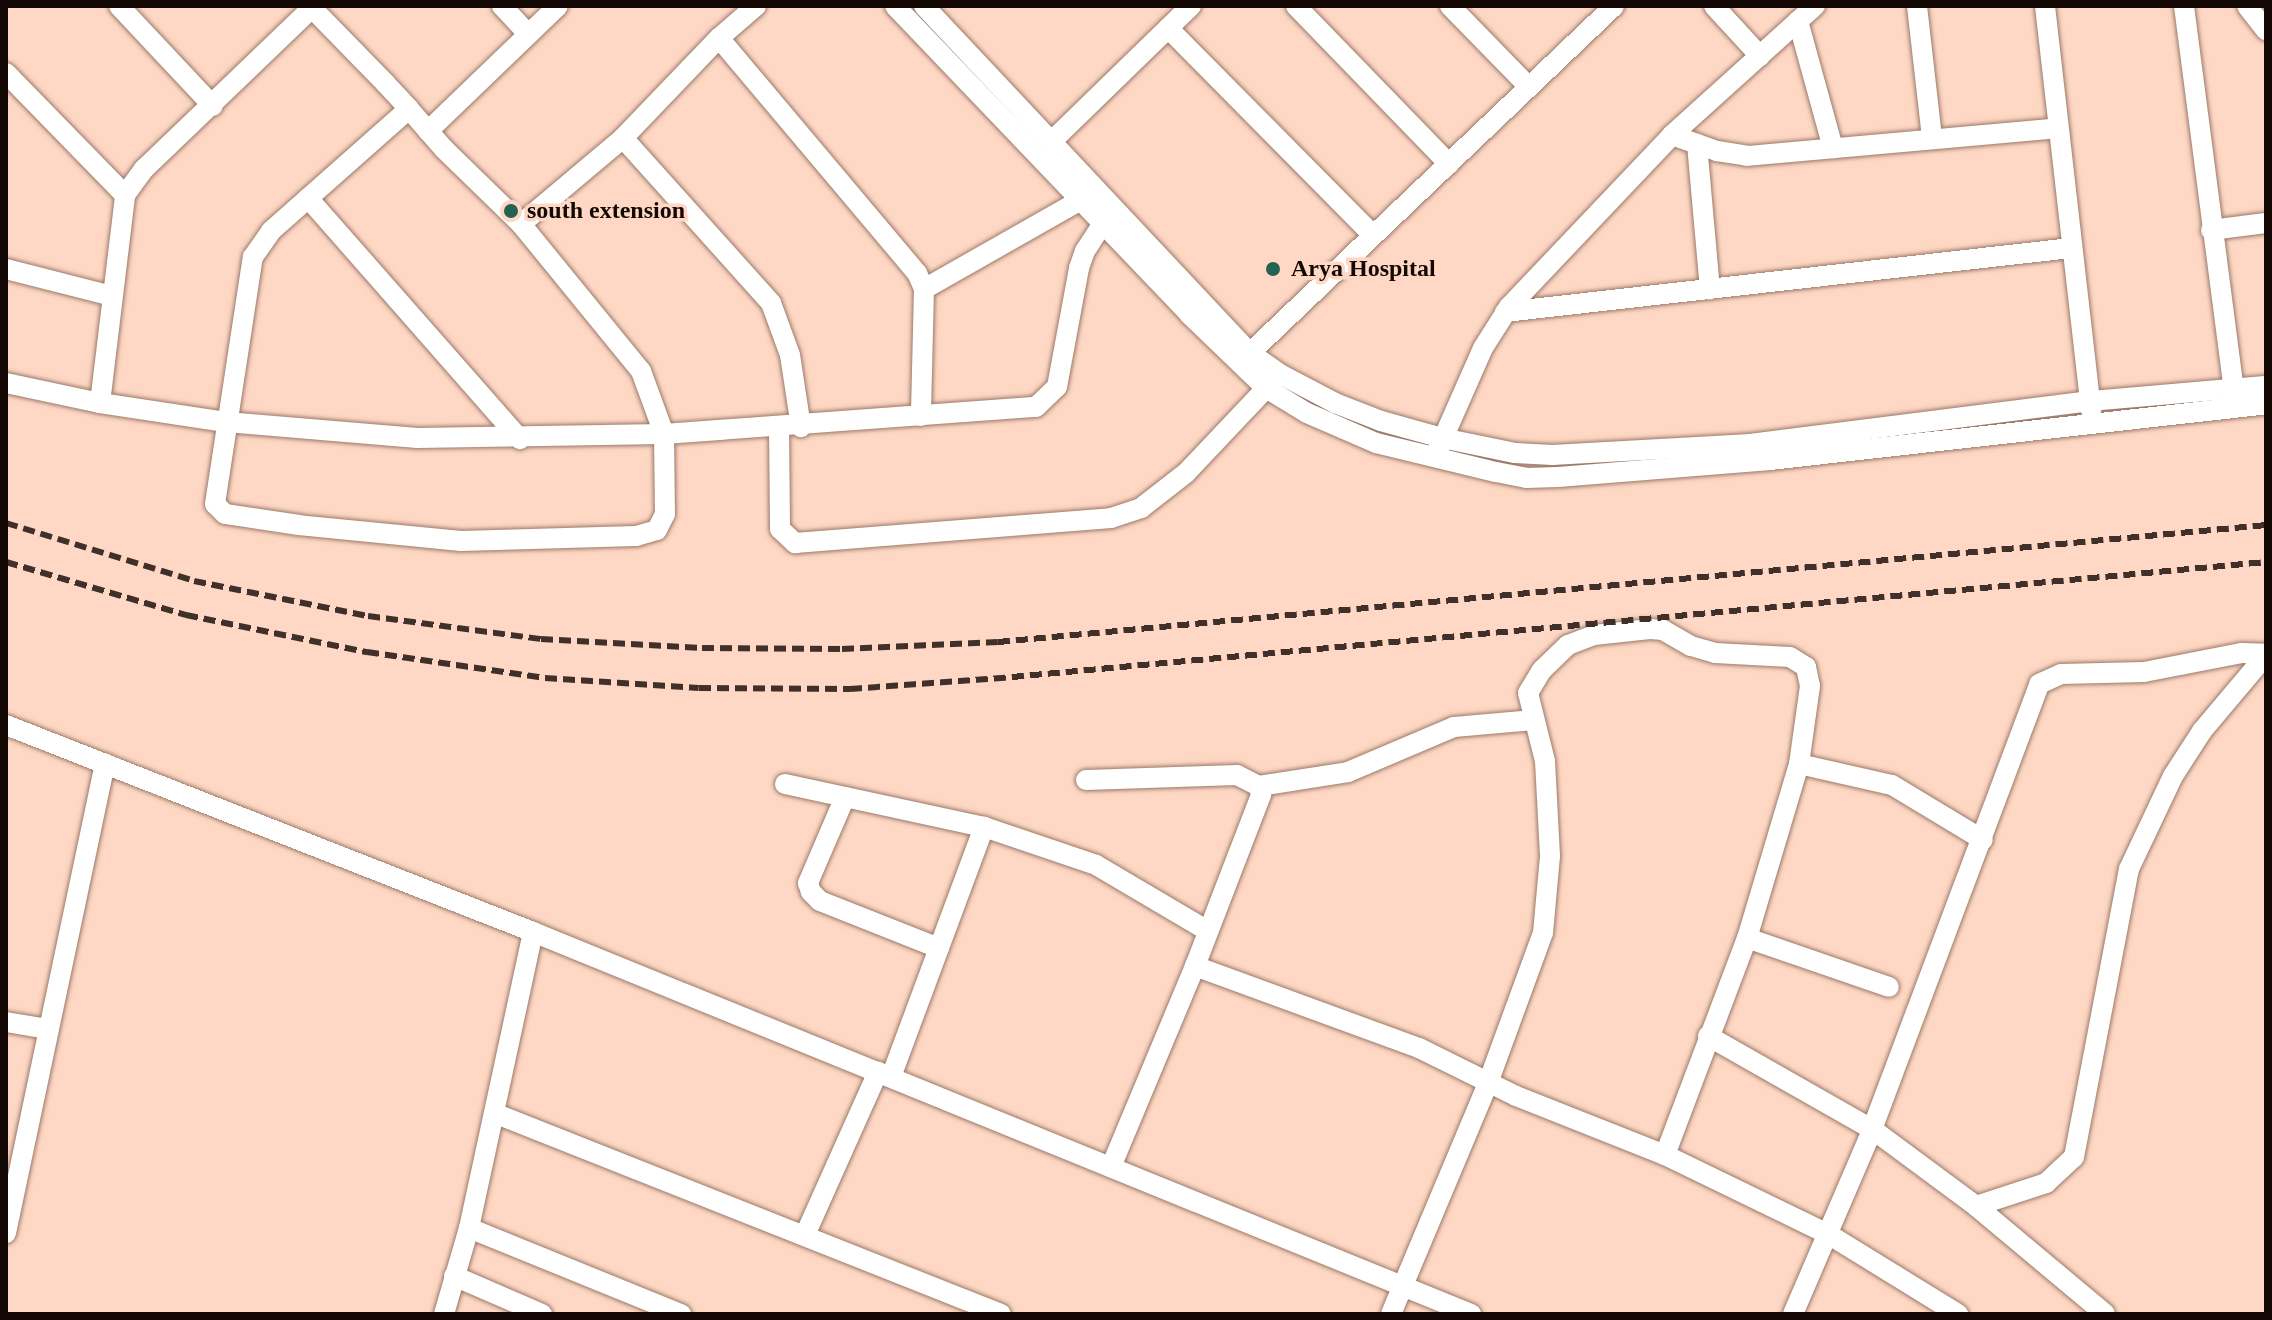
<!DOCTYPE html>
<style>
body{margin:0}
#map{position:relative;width:2272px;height:1320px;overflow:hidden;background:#fed8c4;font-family:Georgia,serif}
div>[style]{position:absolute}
.roads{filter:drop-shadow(0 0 2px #9b7968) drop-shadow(0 0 2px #9b7968)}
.minor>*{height:20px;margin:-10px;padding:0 10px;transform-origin:10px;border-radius:10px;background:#fff}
.rail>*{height:6px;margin-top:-3px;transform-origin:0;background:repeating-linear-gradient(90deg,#413029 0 12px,transparent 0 18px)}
.dots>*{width:22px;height:22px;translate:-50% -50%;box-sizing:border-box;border:4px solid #fed8c4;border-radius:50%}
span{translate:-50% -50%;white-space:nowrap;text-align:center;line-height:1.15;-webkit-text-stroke:7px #fed8c4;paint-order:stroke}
.poi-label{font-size:24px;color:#140804;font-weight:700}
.left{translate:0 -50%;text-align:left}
.frame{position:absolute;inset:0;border:8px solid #140804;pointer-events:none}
</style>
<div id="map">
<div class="roads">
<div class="minor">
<div style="left:119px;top:6px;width:137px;rotate:46.8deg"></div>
<div style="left:310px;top:6px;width:109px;rotate:45.7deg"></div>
<div style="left:386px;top:84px;width:34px;rotate:47deg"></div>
<div style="left:409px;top:109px;width:53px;rotate:48.8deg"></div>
<div style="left:444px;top:149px;width:107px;rotate:44.2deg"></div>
<div style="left:521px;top:224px;width:190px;rotate:50.8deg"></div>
<div style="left:641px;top:371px;width:67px;rotate:69.9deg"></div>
<div style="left:664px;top:434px;width:80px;rotate:89.3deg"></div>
<div style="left:665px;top:514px;width:18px;rotate:117deg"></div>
<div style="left:657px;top:530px;width:22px;rotate:164deg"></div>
<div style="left:636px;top:536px;width:175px;rotate:178.4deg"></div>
<div style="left:461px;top:541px;width:163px;rotate:-174.4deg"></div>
<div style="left:299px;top:525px;width:75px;rotate:-171.5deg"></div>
<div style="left:225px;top:514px;width:14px;rotate:-135deg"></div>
<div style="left:215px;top:504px;width:250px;rotate:-81.3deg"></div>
<div style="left:253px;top:257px;width:32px;rotate:-55deg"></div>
<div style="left:271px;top:231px;width:184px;rotate:-41.5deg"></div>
<div style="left:502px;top:6px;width:38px;rotate:47deg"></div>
<div style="left:895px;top:6px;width:426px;rotate:46.3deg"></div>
<div style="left:1189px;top:314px;width:107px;rotate:43.9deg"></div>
<div style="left:1266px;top:388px;width:48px;rotate:31.4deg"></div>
<div style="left:1307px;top:413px;width:75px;rotate:23.5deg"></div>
<div style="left:1376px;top:443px;width:123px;rotate:13.6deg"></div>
<div style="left:1496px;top:472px;width:31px;rotate:11deg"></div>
<div style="left:1526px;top:478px;width:32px;rotate:-2deg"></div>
<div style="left:1558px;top:477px;width:213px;rotate:-4.6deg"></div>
<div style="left:1770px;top:460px;width:499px;rotate:-6.4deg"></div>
<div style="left:924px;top:6px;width:476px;rotate:46.8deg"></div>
<div style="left:1250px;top:353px;width:37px;rotate:35deg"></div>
<div style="left:1280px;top:374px;width:62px;rotate:27.8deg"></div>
<div style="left:1335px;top:403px;width:49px;rotate:21.4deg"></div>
<div style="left:1381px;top:421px;width:63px;rotate:15.6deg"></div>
<div style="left:1442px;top:438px;width:75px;rotate:11.6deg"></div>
<div style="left:1515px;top:453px;width:38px;rotate:3deg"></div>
<div style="left:1553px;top:455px;width:197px;rotate:-3.2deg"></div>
<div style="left:1750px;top:444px;width:343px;rotate:-7.2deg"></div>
<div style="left:2090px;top:401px;width:177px;rotate:-4.9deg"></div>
<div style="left:1296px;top:6px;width:220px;rotate:45.9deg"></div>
<div style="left:1450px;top:6px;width:113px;rotate:45.7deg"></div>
<div style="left:1714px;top:6px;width:68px;rotate:47.4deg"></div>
<div style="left:1917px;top:6px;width:133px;rotate:83.5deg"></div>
<div style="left:2045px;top:6px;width:408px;rotate:83.5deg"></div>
<div style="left:2184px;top:6px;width:386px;rotate:82.6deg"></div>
<div style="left:2247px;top:6px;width:31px;rotate:52deg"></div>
<div style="left:1798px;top:21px;width:132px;rotate:74.6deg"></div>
<div style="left:1168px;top:28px;width:291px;rotate:45.3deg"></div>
<div style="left:719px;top:38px;width:307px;rotate:49.9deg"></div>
<div style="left:917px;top:273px;width:17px;rotate:66deg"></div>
<div style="left:924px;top:289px;width:127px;rotate:91.4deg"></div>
<div style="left:6px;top:73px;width:170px;rotate:45.7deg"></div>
<div style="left:428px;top:131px;width:180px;rotate:-43.9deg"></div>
<div style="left:1672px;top:135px;width:48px;rotate:19.6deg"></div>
<div style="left:1717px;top:151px;width:30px;rotate:9deg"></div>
<div style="left:1747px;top:156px;width:312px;rotate:-5.1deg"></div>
<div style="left:623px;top:138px;width:222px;rotate:48.1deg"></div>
<div style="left:771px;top:303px;width:55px;rotate:69.9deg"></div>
<div style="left:790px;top:355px;width:73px;rotate:81.3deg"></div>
<div style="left:1052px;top:141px;width:194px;rotate:-44.2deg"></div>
<div style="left:1697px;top:144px;width:146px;rotate:84.9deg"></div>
<div style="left:308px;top:198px;width:321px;rotate:48.7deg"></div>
<div style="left:521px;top:224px;width:133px;rotate:-40.1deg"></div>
<div style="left:623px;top:138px;width:139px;rotate:-46.2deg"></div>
<div style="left:719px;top:38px;width:49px;rotate:-40.9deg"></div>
<div style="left:2211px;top:230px;width:55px;rotate:-7.3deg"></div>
<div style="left:6px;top:269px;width:109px;rotate:14.3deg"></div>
<div style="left:924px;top:289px;width:189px;rotate:-29.6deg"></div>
<div style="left:1505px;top:312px;width:570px;rotate:-6.45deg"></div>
<div style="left:1250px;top:353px;width:503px;rotate:-43.63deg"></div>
<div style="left:6px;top:383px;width:96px;rotate:12deg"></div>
<div style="left:100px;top:403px;width:127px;rotate:8.6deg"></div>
<div style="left:226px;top:422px;width:192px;rotate:4.8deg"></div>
<div style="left:417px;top:438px;width:247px;rotate:-0.9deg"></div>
<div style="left:664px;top:434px;width:373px;rotate:-4.2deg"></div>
<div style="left:1036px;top:407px;width:29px;rotate:-44deg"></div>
<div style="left:1057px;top:387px;width:121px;rotate:-79.5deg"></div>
<div style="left:1079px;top:268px;width:18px;rotate:-71deg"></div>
<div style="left:1085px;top:251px;width:44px;rotate:-57deg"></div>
<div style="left:100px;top:403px;width:209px;rotate:-83.1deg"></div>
<div style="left:125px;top:195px;width:32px;rotate:-54deg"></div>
<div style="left:144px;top:169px;width:233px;rotate:-43.8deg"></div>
<div style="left:779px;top:428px;width:101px;rotate:89.4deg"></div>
<div style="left:780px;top:529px;width:21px;rotate:43deg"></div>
<div style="left:795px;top:543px;width:317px;rotate:-4.5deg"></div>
<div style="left:1111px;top:518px;width:32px;rotate:-18deg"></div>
<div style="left:1141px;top:508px;width:57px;rotate:-37.9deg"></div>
<div style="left:1186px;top:473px;width:128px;rotate:-46.6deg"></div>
<div style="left:1438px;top:450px;width:111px;rotate:-66.2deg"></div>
<div style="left:1483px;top:348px;width:49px;rotate:-57.6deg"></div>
<div style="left:1509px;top:307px;width:237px;rotate:-46.5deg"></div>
<div style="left:1672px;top:135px;width:193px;rotate:-42.1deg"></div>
<div style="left:6px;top:725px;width:566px;rotate:21.44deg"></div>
<div style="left:533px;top:932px;width:1013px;rotate:22.16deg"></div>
<div style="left:1799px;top:764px;width:95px;rotate:12.7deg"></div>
<div style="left:1892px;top:785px;width:106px;rotate:31.1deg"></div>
<div style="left:1086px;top:780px;width:151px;rotate:-1.9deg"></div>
<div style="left:1237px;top:775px;width:25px;rotate:27deg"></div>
<div style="left:1259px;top:786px;width:9px;rotate:77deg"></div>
<div style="left:1261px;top:795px;width:183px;rotate:111.1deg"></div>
<div style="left:1195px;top:966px;width:218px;rotate:112.7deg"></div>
<div style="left:785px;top:784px;width:204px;rotate:12.2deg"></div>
<div style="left:984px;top:827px;width:118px;rotate:18.7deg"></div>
<div style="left:1096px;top:865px;width:130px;rotate:30.5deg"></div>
<div style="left:1259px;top:786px;width:90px;rotate:-8.9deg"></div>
<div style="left:1348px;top:772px;width:115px;rotate:-23deg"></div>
<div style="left:1454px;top:727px;width:80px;rotate:-5deg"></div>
<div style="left:845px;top:797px;width:94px;rotate:113.3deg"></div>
<div style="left:808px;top:883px;width:9px;rotate:72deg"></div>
<div style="left:811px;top:892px;width:13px;rotate:45deg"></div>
<div style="left:820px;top:901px;width:128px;rotate:21.6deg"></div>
<div style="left:1747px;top:938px;width:150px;rotate:19deg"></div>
<div style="left:1195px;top:966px;width:239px;rotate:20.1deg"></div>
<div style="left:1419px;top:1048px;width:108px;rotate:26.3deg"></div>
<div style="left:1516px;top:1096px;width:160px;rotate:21.6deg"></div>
<div style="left:1665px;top:1155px;width:181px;rotate:25.9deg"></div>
<div style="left:1828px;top:1234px;width:153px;rotate:31.6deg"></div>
<div style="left:6px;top:1022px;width:43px;rotate:9.5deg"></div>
<div style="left:1708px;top:1036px;width:189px;rotate:29.6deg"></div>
<div style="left:1872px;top:1129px;width:129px;rotate:36.5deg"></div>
<div style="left:1976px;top:1206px;width:168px;rotate:39.9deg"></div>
<div style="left:891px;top:1077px;width:267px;rotate:-69.6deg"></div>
<div style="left:494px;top:1113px;width:545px;rotate:21.63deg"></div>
<div style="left:1976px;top:1206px;width:74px;rotate:-18.2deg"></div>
<div style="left:2046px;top:1183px;width:38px;rotate:-43deg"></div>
<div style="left:2074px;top:1157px;width:293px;rotate:-79.2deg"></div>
<div style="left:2129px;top:869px;width:103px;rotate:-64.7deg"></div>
<div style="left:2173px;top:776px;width:54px;rotate:-57.2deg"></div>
<div style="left:2202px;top:731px;width:99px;rotate:-49.9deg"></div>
<div style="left:469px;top:1228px;width:229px;rotate:22.1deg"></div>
<div style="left:6px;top:1233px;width:480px;rotate:-78.1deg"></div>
<div style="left:805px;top:1235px;width:179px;rotate:-65.9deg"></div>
<div style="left:454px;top:1276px;width:96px;rotate:23.4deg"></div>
<div style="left:444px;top:1314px;width:90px;rotate:-73.8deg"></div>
<div style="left:469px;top:1228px;width:303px;rotate:-77.8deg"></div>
<div style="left:1391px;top:1314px;width:251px;rotate:-67.2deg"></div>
<div style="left:1488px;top:1083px;width:160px;rotate:-69.9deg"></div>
<div style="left:1543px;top:933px;width:77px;rotate:-84.8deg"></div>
<div style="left:1550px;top:856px;width:95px;rotate:-93deg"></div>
<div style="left:1545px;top:761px;width:70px;rotate:-104deg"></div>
<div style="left:1528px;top:693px;width:27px;rotate:-59deg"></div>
<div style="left:1542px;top:670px;width:36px;rotate:-44deg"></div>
<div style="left:1568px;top:645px;width:28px;rotate:-21deg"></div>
<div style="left:1594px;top:635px;width:56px;rotate:-6.1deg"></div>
<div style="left:1650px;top:629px;width:13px;rotate:4deg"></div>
<div style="left:1663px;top:630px;width:32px;rotate:30deg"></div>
<div style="left:1691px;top:646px;width:25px;rotate:16deg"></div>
<div style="left:1715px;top:653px;width:75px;rotate:3.1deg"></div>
<div style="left:1790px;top:657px;width:19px;rotate:32deg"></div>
<div style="left:1806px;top:667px;width:19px;rotate:78deg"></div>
<div style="left:1810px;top:686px;width:79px;rotate:98deg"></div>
<div style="left:1799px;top:764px;width:182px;rotate:106.6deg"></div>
<div style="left:1747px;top:938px;width:232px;rotate:110.7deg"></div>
<div style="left:1793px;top:1314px;width:189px;rotate:-66.7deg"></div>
<div style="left:1868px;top:1140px;width:487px;rotate:-69.4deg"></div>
<div style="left:2039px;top:684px;width:24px;rotate:-24deg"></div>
<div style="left:2061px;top:674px;width:83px;rotate:-1.4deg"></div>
<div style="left:2144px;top:672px;width:100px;rotate:-11deg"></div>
<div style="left:2242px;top:653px;width:24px;rotate:2deg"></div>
</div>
</div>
<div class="rail">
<div style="left:6px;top:523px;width:197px;rotate:17.1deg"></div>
<div style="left:194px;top:581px;width:177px;rotate:11.4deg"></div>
<div style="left:368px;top:616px;width:175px;rotate:7.6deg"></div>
<div style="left:541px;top:639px;width:161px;rotate:3.2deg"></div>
<div style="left:702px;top:648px;width:140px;rotate:0.4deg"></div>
<div style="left:842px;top:649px;width:156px;rotate:-2.6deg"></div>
<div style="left:998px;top:642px;width:1273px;rotate:-5.27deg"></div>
<div style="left:6px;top:562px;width:188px;rotate:16.4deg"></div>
<div style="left:186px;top:615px;width:185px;rotate:11.6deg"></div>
<div style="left:367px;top:652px;width:180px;rotate:8.3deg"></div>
<div style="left:545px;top:678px;width:154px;rotate:3.7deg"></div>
<div style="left:699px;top:688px;width:151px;rotate:0.4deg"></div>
<div style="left:850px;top:689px;width:162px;rotate:-4.2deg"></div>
<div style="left:1012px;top:677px;width:1259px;rotate:-5.24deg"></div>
</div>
<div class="dots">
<div style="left:511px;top:211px;background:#246351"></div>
<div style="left:1273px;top:269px;background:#246351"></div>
</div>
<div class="poi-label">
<span class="left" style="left:527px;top:211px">south extension</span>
<span class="left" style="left:1291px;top:269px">Arya Hospital</span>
</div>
<div class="frame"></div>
</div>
